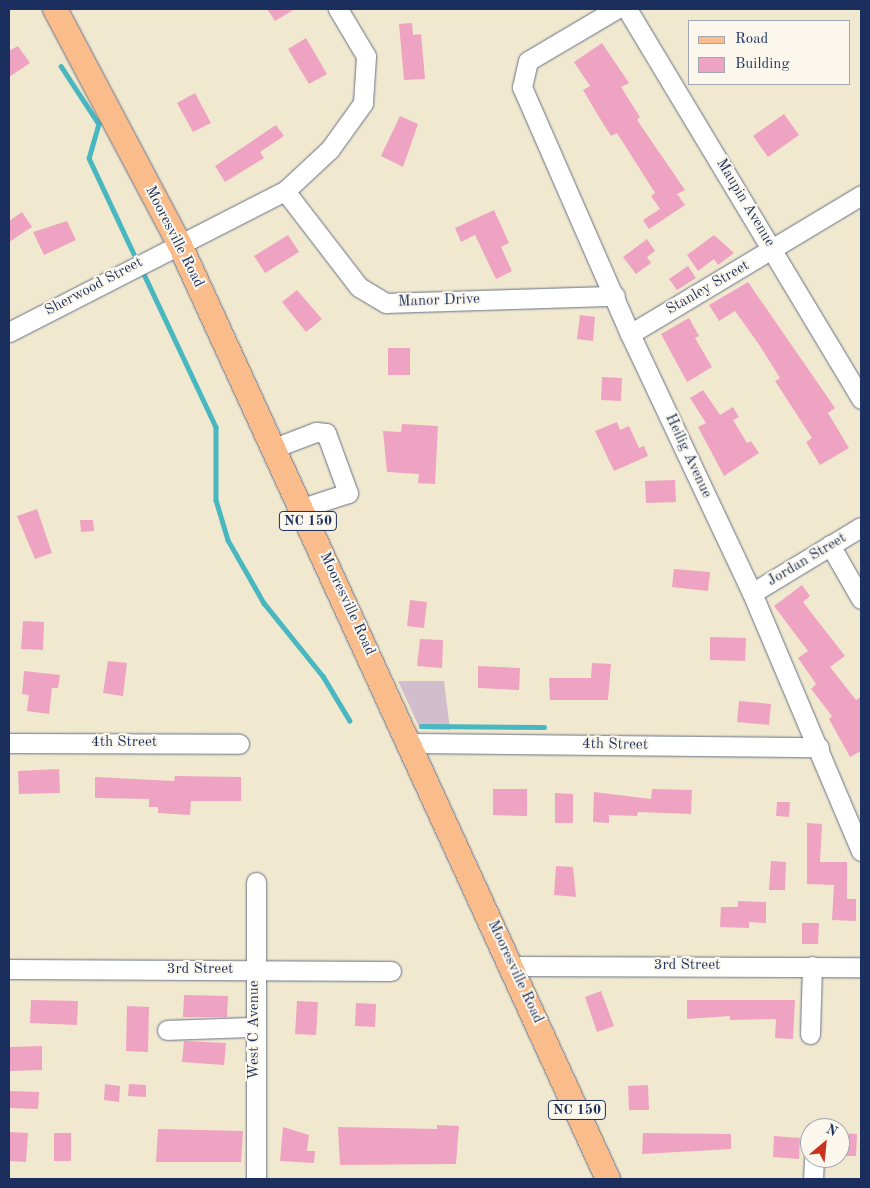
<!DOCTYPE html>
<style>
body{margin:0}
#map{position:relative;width:870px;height:1188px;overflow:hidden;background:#f1e9cf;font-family:"Old Standard TT",serif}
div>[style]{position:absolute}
.industrial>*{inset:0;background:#d1bdcb}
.stream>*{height:4.5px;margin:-2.25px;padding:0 2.25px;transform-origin:2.25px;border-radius:2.25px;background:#48b7c0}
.building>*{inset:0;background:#efa3c2}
.roads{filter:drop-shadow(0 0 1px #667086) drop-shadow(0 0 1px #667086)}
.minor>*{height:19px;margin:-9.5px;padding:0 9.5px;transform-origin:9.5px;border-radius:9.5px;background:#fff}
.major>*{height:24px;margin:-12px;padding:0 12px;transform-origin:12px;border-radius:12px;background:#f9bc8a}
span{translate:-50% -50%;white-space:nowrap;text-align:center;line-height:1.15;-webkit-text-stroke:4px #fbf7ec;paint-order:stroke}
.shield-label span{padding:1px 4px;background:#fbf7ec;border:1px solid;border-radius:4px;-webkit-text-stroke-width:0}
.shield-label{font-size:14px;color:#1b2f5e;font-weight:700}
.street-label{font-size:15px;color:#1b2f5e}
.frame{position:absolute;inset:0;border:10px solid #1b2f5e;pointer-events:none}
.legend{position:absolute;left:688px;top:20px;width:162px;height:65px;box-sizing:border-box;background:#fbf7ec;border:1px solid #a1a7b3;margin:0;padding:6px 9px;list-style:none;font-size:15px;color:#1b2f5e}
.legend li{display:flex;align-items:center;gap:10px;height:25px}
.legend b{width:25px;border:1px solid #a1a7b3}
.north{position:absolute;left:800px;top:1118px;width:50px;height:50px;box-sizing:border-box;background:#fbf7ec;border:1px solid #a1a7b3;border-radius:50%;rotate:28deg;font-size:14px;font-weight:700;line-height:20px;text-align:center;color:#1b2f5e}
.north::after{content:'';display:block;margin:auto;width:18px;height:22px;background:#c8321e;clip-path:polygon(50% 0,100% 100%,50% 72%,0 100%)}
</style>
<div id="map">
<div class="industrial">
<div style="clip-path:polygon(444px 681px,450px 730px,420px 729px,398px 681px)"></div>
</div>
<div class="stream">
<div style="left:61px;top:66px;width:69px;rotate:56.8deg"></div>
<div style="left:99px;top:124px;width:35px;rotate:106deg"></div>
<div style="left:89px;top:158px;width:106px;rotate:64.9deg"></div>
<div style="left:144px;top:274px;width:169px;rotate:64.8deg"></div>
<div style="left:216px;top:427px;width:73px;rotate:90deg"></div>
<div style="left:216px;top:500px;width:42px;rotate:73.3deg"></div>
<div style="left:228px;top:540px;width:73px;rotate:60.3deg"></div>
<div style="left:264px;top:603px;width:94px;rotate:51.1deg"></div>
<div style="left:323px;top:676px;width:52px;rotate:59deg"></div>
<div style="left:421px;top:726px;width:123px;rotate:0.5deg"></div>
</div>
<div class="building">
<div style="clip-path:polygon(267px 9px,295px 9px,275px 21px)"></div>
<div style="clip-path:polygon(412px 23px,413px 35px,421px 34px,425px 79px,404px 80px,399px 24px)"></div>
<div style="clip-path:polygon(306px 38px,327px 74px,309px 84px,288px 49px)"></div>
<div style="clip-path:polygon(602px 43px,629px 83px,621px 87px,640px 117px,637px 120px,685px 190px,677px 194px,685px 205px,649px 229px,643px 220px,660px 209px,651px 196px,655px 193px,617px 133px,611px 136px,599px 117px,583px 90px,590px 86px,574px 62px)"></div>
<div style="clip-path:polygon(18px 46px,30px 63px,9px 77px,9px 51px)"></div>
<div style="clip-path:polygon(195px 93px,211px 123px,193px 132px,177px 103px)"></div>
<div style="clip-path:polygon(784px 114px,799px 135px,768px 157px,753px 136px)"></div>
<div style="clip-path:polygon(400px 116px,418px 124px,403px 167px,381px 156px)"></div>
<div style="clip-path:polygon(276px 125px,284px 136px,260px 152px,264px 158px,225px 182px,215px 166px)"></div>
<div style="clip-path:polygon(494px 210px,509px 243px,501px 247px,512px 271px,496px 279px,475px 235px,461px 242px,455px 228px)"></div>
<div style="clip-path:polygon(22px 212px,32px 227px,9px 242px,9px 221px)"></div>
<div style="clip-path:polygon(67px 221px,76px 240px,44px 255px,33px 232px)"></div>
<div style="clip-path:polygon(288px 235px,299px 252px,265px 273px,254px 256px)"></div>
<div style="clip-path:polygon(714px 235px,734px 253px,718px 265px,714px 259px,698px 271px,687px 255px)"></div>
<div style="clip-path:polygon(647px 239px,655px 251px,647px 257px,651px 263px,636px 274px,623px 257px)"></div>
<div style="clip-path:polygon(688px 266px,696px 278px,677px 290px,669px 279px)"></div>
<div style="clip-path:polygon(748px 282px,835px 408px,828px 413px,849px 448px,820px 465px,806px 442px,812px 438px,775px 381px,780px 378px,760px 346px,735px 311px,719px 321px,709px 305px)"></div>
<div style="clip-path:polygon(297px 290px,322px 319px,306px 332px,282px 302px)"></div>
<div style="clip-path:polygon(580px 315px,595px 317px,593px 341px,577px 339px)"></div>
<div style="clip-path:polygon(689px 318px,699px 336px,695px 338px,712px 367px,687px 382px,661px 334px)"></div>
<div style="clip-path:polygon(388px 348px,410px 348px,410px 375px,388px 375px)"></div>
<div style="clip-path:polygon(602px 377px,622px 378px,621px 401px,601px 400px)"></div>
<div style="clip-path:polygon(703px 390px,720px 415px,733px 407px,739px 417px,733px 420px,747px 443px,751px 441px,759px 453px,724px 476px,698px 427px,706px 423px,690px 398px)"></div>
<div style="clip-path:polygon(617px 422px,620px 430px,629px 426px,639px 448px,644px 446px,648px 456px,614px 471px,595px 431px)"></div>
<div style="clip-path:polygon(402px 424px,438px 426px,435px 484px,418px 483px,419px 474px,387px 472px,383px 431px,401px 432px)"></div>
<div style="clip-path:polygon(675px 480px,676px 502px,646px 503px,645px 481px)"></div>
<div style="clip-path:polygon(37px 509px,52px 553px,35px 559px,17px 516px)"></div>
<div style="clip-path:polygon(80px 520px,93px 520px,94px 531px,81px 532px)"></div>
<div style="clip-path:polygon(674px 569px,710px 572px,708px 591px,672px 587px)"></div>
<div style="clip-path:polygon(802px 585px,810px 596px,803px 602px,845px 656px,830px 667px,856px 700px,861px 697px,861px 751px,850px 757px,829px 719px,832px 716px,811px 689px,816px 684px,798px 658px,808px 651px,774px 606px)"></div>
<div style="clip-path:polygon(410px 600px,427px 602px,424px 628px,407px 626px)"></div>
<div style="clip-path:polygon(23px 621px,44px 622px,43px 650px,21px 649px)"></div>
<div style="clip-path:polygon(710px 637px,746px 638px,745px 661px,710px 660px)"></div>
<div style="clip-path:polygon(420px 639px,443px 640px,442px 668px,417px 666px)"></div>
<div style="clip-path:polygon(108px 661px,127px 663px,123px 696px,103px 693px)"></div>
<div style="clip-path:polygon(592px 663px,611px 664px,608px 700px,550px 700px,549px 678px,591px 678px)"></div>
<div style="clip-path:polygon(478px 666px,520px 668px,519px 690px,478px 688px)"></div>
<div style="clip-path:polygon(24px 671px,60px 675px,58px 688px,52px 688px,49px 714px,27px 711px,29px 695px,22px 694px)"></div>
<div style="clip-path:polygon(739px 701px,771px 704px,769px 725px,737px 722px)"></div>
<div style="clip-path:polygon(59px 769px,60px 793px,19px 794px,18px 771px)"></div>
<div style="clip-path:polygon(175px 776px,241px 777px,241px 801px,191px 801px,190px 815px,158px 813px,158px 807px,149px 807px,149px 799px,95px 798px,95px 777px,174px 781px)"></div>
<div style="clip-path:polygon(493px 789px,527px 789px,527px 816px,493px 815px)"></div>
<div style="clip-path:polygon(652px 789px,692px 790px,691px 814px,638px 812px,637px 816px,609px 815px,609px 823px,593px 822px,594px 792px,651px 799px)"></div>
<div style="clip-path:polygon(555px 793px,573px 794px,573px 823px,555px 823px)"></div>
<div style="clip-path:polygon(777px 802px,790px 802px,789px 817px,776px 816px)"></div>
<div style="clip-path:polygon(807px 823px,822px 824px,820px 862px,847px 862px,847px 899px,856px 899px,856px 921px,832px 920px,834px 885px,807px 884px)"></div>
<div style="clip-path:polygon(771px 861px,786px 862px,785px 890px,769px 890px)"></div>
<div style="clip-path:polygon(556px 866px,573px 867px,576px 897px,554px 895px)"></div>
<div style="clip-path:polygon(738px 901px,766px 902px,766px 923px,749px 922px,749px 928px,720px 927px,721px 907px,738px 907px)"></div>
<div style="clip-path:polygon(802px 923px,819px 923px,818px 944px,802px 944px)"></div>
<div style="clip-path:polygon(601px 991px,614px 1026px,597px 1032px,585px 997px)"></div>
<div style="clip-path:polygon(184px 995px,228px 996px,227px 1017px,183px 1017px)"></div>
<div style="clip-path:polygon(31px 1000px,78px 1001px,77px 1025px,30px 1023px)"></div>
<div style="clip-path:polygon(687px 1000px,795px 1000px,793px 1039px,775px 1038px,776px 1019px,730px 1020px,730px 1016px,687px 1019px)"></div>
<div style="clip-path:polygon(297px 1001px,318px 1002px,316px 1035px,295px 1034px)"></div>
<div style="clip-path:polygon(356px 1003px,376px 1004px,375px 1027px,355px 1026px)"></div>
<div style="clip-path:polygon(127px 1006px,149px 1007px,148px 1052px,126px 1051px)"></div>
<div style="clip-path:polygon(184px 1041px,226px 1043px,224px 1065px,182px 1062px)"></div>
<div style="clip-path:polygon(42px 1046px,42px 1070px,9px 1071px,9px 1047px)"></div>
<div style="clip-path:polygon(105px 1084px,120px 1086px,119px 1102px,104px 1100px)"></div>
<div style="clip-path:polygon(129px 1084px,146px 1085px,146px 1097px,128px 1096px)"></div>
<div style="clip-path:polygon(648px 1085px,649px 1110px,629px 1110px,628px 1086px)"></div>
<div style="clip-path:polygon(10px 1091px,39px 1092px,38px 1109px,9px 1108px)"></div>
<div style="clip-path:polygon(437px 1125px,459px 1126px,456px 1164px,340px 1165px,338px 1127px,437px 1129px)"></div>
<div style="clip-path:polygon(283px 1127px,309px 1135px,307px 1151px,315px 1151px,314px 1163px,280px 1161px)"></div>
<div style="clip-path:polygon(158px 1129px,243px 1131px,241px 1162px,156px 1162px)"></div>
<div style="clip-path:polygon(9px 1132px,28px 1133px,26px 1162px,9px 1161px)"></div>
<div style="clip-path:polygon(54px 1133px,71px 1133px,71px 1161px,54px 1161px)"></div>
<div style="clip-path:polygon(643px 1133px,731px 1134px,731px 1149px,642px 1154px)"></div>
<div style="clip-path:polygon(840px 1133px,857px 1134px,856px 1156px,840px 1156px)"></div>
<div style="clip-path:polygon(774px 1136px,800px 1138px,799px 1159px,773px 1157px)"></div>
</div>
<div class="roads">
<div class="minor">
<div style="left:616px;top:9px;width:102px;rotate:149.4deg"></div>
<div style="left:528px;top:61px;width:27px;rotate:103deg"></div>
<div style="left:522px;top:87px;width:270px;rotate:66.4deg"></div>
<div style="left:630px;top:334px;width:286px;rotate:64.8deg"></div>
<div style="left:752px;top:593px;width:280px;rotate:67.1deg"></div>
<div style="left:627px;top:9px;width:455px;rotate:59deg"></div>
<div style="left:285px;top:191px;width:121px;rotate:52.4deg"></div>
<div style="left:359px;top:287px;width:31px;rotate:31deg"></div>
<div style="left:386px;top:303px;width:229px;rotate:-1.8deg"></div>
<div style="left:9px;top:332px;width:310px;rotate:-27.1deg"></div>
<div style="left:285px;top:191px;width:62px;rotate:-43deg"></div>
<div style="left:330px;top:149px;width:57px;rotate:-54.3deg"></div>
<div style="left:363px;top:103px;width:47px;rotate:-86.3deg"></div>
<div style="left:366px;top:56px;width:55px;rotate:-120.8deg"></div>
<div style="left:630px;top:334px;width:270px;rotate:-31deg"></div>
<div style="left:274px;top:448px;width:45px;rotate:-20.9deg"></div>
<div style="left:316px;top:432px;width:10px;rotate:6deg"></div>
<div style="left:326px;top:433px;width:64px;rotate:69.9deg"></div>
<div style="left:348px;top:493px;width:48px;rotate:161.9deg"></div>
<div style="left:830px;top:545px;width:62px;rotate:60.1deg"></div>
<div style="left:752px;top:593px;width:127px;rotate:-31.2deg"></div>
<div style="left:9px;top:743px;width:230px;rotate:0.2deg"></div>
<div style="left:411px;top:743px;width:408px;rotate:0.6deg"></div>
<div style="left:256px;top:882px;width:297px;rotate:90deg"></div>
<div style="left:512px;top:966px;width:349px;rotate:0.2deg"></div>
<div style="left:9px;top:969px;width:382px;rotate:0.3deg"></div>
<div style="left:167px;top:1030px;width:88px;rotate:-2deg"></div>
<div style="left:810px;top:1034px;width:68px;rotate:-88.3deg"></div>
<div style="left:813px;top:1179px;width:20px;rotate:-87deg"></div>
</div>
<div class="major">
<div style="left:55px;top:9px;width:265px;rotate:62.1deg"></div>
<div style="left:179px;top:243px;width:1030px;rotate:65.38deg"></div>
</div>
</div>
<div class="shield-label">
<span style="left:308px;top:521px">NC 150</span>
<span style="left:577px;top:1110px">NC 150</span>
</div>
<div class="street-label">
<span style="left:745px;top:203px;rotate:59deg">Maupin Avenue</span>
<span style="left:174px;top:237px;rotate:63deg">Mooresville Road</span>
<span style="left:94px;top:287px;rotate:-28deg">Sherwood Street</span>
<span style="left:708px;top:288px;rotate:-30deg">Stanley Street</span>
<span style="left:439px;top:301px;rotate:-2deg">Manor Drive</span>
<span style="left:688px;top:456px;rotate:65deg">Heilig Avenue</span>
<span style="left:807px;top:560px;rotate:-31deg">Jordan Street</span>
<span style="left:347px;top:604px;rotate:65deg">Mooresville Road</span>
<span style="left:124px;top:743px">4th Street</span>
<span style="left:615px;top:745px;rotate:1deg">4th Street</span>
<span style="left:687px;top:966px">3rd Street</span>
<span style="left:200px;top:970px">3rd Street</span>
<span style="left:515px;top:972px;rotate:65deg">Mooresville Road</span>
<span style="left:255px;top:1030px;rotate:-90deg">West C Avenue</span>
</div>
<div class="frame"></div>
<ul class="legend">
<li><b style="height:6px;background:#f9bc8a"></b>Road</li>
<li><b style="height:14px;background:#efa3c2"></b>Building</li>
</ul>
<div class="north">N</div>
</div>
